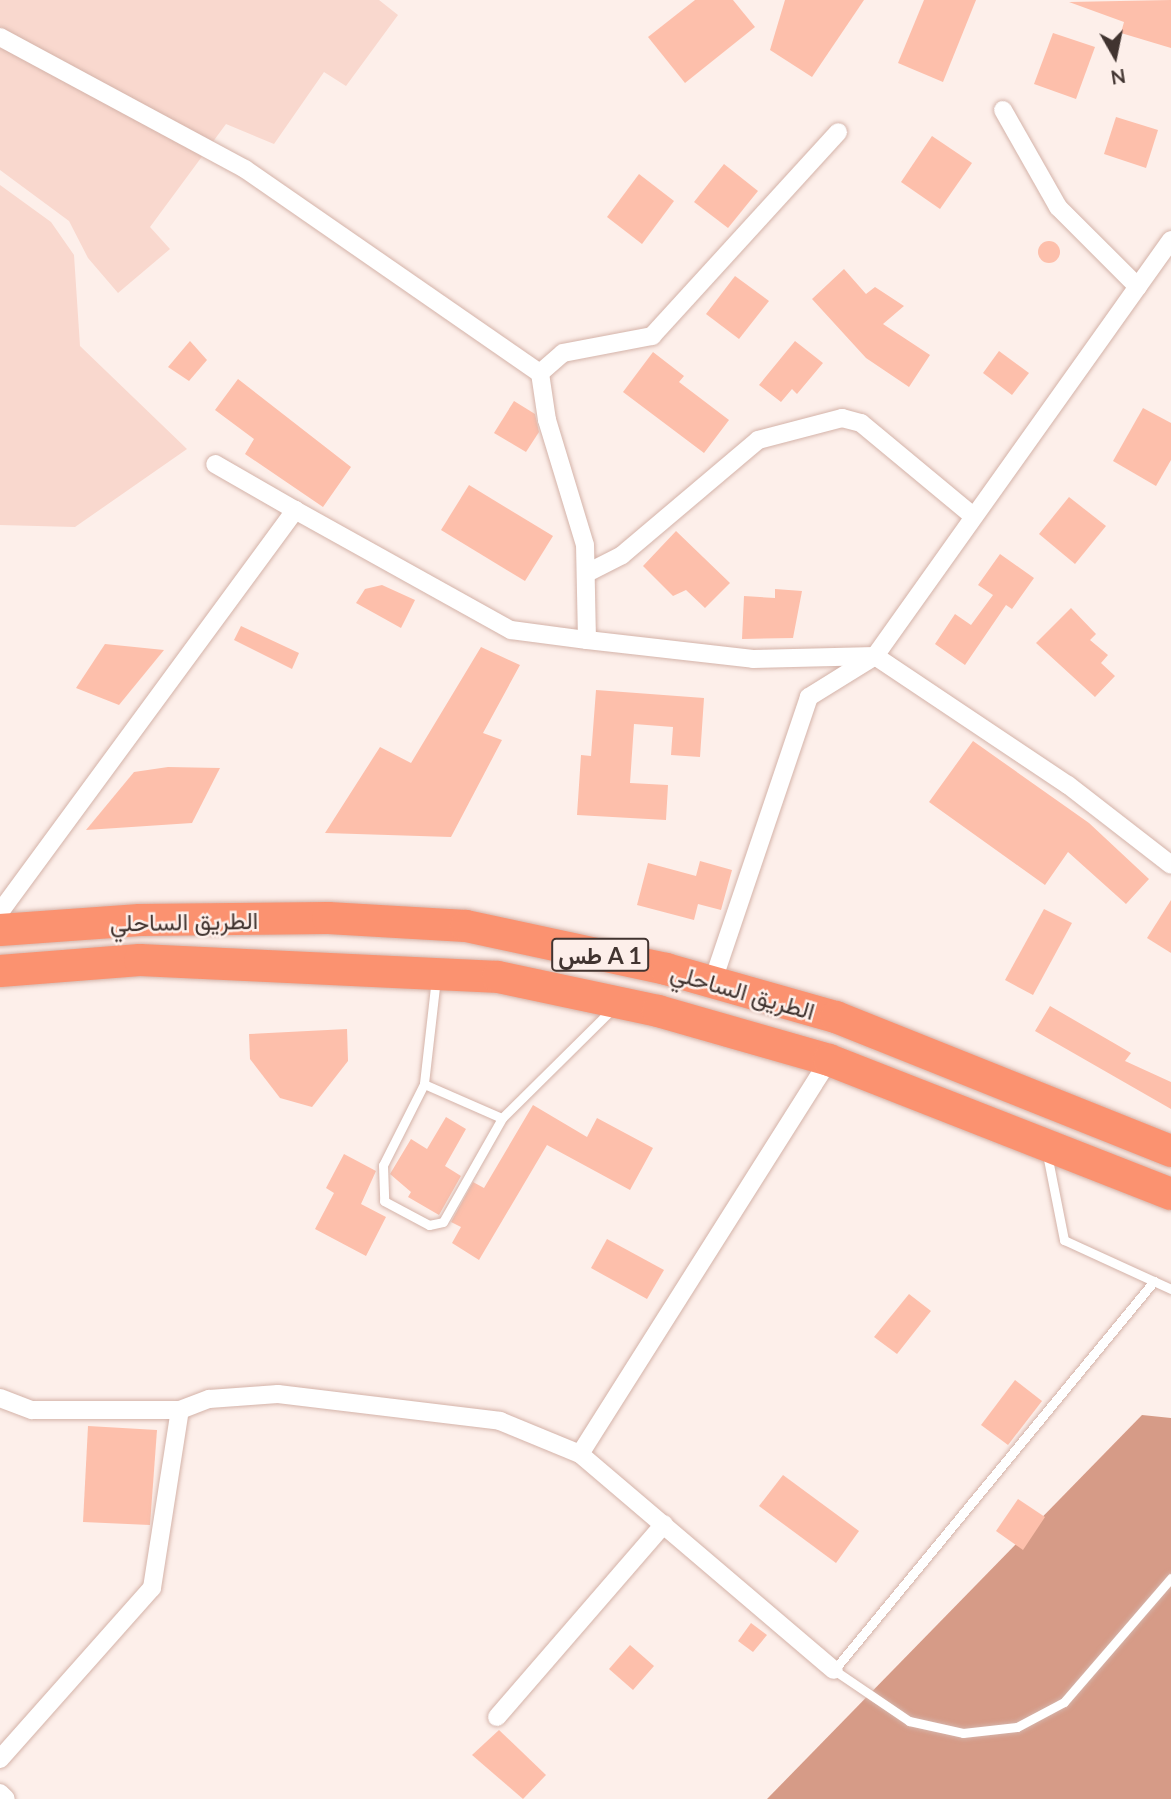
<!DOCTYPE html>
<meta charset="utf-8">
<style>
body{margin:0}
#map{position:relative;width:1171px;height:1799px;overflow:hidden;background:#fdefea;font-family:Lato,Vazirmatn,sans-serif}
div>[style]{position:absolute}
.green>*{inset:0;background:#f9d8ce}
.forest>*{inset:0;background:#d69b87}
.building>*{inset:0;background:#fdbfab}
.round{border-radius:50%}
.roads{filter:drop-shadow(0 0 2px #d4b3a9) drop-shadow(0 0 2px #d4b3a9)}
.lane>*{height:9px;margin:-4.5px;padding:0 4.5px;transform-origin:4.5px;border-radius:4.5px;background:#fff}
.street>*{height:18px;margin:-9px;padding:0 9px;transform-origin:9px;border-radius:9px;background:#fff}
.highway>*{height:32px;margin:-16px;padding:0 16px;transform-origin:16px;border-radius:16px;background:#fb9270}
span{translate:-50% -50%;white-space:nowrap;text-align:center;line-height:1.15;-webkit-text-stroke:5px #fdefea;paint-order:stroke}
.shield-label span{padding:2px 5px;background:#fdefea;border:2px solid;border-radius:5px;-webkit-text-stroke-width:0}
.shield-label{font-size:23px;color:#413430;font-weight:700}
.street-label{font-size:24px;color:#413430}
.north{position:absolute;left:1080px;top:21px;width:70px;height:70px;-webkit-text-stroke:5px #fdefea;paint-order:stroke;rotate:171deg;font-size:19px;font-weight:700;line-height:28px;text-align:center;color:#413430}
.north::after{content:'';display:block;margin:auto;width:24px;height:32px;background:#413430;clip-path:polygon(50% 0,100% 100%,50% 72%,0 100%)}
</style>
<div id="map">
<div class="green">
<div style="clip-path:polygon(0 0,379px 0,398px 15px,346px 86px,324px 72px,274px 144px,226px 124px,150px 227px,170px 249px,118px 293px,88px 258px,69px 221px,0 170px)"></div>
<div style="clip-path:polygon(0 185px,51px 222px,74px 255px,80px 346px,187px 449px,75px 527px,0 525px)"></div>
</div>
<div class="forest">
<div style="clip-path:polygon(1142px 1415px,1171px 1418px,1171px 1799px,767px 1799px)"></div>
</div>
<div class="building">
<div style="clip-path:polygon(695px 0,733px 0,755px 27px,685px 83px,648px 37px)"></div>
<div style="clip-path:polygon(785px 0,864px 0,812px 77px,770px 50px)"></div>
<div style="clip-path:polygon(924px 0,976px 0,943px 82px,898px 63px)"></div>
<div style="clip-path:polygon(1171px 0,1171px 48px,1121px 33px,1124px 22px,1069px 2px)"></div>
<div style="clip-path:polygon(1053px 33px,1095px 47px,1076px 99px,1034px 84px)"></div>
<div style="clip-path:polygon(1116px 117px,1158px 130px,1146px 168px,1104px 154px)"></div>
<div style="clip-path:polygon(932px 136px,972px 163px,940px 209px,901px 182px)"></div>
<div style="clip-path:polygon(724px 164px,758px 191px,728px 228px,694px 202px)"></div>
<div style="clip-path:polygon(639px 174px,674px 201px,642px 244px,607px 217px)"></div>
<div class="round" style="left:1038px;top:241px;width:22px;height:22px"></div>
<div style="clip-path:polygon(844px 269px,866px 294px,875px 287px,904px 306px,883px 324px,930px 355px,909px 387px,866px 358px,812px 299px)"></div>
<div style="clip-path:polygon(735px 276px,769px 301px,739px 339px,706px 314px)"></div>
<div style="clip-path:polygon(190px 341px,207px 360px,189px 381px,168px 367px)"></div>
<div style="clip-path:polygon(795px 341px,823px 363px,797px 394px,792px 389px,781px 402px,759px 385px)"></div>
<div style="clip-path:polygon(999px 351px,1029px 373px,1012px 395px,983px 373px)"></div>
<div style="clip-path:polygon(653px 352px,684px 376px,679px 382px,729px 420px,704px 453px,623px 392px)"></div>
<div style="clip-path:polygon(238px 379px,351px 467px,323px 507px,245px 454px,254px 439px,215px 410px)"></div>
<div style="clip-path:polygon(514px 401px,535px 414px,539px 432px,526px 452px,494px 433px)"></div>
<div style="clip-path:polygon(1143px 408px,1171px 423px,1171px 460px,1156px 486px,1113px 461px)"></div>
<div style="clip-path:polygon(469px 485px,553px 536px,525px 581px,441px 530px)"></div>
<div style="clip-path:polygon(1069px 497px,1106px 526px,1075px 564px,1039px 534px)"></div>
<div style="clip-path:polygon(676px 531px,730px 583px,705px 608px,686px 590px,673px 596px,643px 566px)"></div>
<div style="clip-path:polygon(1000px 554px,1034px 578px,1012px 609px,1006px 605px,965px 665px,935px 644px,955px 614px,971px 625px,993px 595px,978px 585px)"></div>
<div style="clip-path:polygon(382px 585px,415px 600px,401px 628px,356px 603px,365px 589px)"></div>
<div style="clip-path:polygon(775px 589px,802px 591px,793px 638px,742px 639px,744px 596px,775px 598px)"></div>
<div style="clip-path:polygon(1071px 608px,1096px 634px,1090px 640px,1108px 655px,1101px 663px,1115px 676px,1095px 697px,1036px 643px)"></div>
<div style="clip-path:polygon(241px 626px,299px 653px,292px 669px,234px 640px)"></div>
<div style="clip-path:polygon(105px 644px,164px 650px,119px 705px,76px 688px)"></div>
<div style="clip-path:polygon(481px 647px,520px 665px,483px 733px,502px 740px,451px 837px,325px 833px,380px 747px,411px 763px)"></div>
<div style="clip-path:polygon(596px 690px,704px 698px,700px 757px,671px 755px,673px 727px,634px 724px,630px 783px,668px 785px,666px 820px,577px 815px,581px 755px,591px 756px)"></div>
<div style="clip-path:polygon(973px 741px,1089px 823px,1149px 879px,1126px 904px,1068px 852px,1045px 885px,929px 802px)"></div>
<div style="clip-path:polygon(168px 767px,220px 768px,192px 823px,86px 830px,134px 772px)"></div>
<div style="clip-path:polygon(700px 861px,732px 870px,721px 910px,698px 904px,694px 920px,637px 905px,648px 863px,696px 876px)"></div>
<div style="clip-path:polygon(1171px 900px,1171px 953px,1147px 938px)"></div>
<div style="clip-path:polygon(1044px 909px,1072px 923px,1033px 995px,1005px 980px)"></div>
<div style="clip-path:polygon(1050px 1006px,1131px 1053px,1125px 1061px,1171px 1082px,1171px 1109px,1035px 1031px)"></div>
<div style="clip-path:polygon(347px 1029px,348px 1061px,312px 1107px,280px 1098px,250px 1059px,249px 1034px)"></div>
<div style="clip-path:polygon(533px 1105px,587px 1137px,597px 1118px,653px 1148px,630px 1190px,547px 1145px,479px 1260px,452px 1243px,461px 1227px,451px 1222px,473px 1182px,484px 1188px)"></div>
<div style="clip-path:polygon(446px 1117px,466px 1129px,445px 1166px,461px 1176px,439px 1215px,408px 1197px,411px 1192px,390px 1174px,411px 1139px,427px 1149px)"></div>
<div style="clip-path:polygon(344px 1154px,376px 1171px,361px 1204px,386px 1217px,366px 1256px,315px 1229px,334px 1193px,326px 1188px)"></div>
<div style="clip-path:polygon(607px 1239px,664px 1270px,647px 1299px,591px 1268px)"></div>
<div style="clip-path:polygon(909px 1294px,931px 1311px,897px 1354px,874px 1337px)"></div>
<div style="clip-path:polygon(1015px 1380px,1042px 1401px,1008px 1445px,981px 1425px)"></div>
<div style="clip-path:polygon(88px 1426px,157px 1430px,150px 1525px,83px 1522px)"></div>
<div style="clip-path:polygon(783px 1475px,859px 1531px,836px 1563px,759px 1506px)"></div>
<div style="clip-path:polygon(1018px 1499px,1045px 1517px,1023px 1550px,996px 1531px)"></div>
<div style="clip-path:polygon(751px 1623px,767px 1635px,753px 1652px,738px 1641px)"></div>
<div style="clip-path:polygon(630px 1645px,654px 1666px,633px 1690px,609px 1669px)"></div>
<div style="clip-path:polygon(499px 1730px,546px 1775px,523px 1799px,472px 1755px)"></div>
</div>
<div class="roads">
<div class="lane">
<div style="left:436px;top:978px;width:107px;rotate:96.5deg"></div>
<div style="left:424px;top:1084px;width:85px;rotate:23.6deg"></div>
<div style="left:502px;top:1118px;width:155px;rotate:-44.7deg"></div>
<div style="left:424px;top:1084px;width:91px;rotate:116.8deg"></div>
<div style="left:383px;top:1165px;width:36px;rotate:88deg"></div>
<div style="left:384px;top:1201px;width:51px;rotate:28.1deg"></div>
<div style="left:429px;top:1225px;width:14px;rotate:-12deg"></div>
<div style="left:443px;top:1222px;width:120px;rotate:-60.4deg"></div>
<div style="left:1047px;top:1154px;width:88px;rotate:78.8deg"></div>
<div style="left:1064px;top:1240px;width:118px;rotate:24.6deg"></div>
<div style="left:1154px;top:1281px;width:504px;rotate:129.44deg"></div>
<div style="left:834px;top:1670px;width:91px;rotate:34.2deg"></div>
<div style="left:909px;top:1721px;width:55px;rotate:12.5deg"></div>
<div style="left:963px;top:1733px;width:54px;rotate:-6.3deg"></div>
<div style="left:1017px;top:1727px;width:53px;rotate:-28deg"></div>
<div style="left:1064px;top:1702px;width:164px;rotate:-49.2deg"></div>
</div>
<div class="street">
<div style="left:0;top:37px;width:278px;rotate:28.3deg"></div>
<div style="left:245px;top:169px;width:359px;rotate:34.7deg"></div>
<div style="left:1003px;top:110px;width:112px;rotate:60.4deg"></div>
<div style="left:1058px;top:207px;width:113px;rotate:45deg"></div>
<div style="left:1171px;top:240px;width:511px;rotate:125.43deg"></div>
<div style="left:875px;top:656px;width:232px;rotate:33.8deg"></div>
<div style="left:1068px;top:785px;width:130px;rotate:37.8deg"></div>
<div style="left:295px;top:510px;width:247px;rotate:29.1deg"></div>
<div style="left:511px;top:630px;width:77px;rotate:7.5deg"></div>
<div style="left:587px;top:640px;width:95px;rotate:-91.2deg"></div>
<div style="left:585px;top:545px;width:131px;rotate:-106.9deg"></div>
<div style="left:547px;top:420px;width:48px;rotate:-98.5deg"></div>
<div style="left:540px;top:373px;width:30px;rotate:-41deg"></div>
<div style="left:563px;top:353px;width:91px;rotate:-10.8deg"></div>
<div style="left:652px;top:336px;width:276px;rotate:-47.6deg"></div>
<div style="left:589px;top:572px;width:37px;rotate:-27deg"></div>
<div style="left:622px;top:555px;width:178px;rotate:-40.2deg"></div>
<div style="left:758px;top:440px;width:87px;rotate:-14.7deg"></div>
<div style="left:842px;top:418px;width:20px;rotate:15deg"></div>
<div style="left:861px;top:423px;width:146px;rotate:39.7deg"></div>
<div style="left:587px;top:640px;width:167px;rotate:6.5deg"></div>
<div style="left:753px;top:659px;width:122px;rotate:-1.4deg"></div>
<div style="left:875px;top:656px;width:78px;rotate:148.2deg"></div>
<div style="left:809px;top:697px;width:302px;rotate:108.7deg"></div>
<div style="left:0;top:912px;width:499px;rotate:-53.7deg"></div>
<div style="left:295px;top:510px;width:92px;rotate:-150.1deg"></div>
<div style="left:0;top:1398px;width:34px;rotate:21deg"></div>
<div style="left:32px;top:1410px;width:148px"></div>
<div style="left:180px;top:1410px;width:31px;rotate:-21deg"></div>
<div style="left:209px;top:1399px;width:69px;rotate:-4.1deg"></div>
<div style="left:278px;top:1394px;width:224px;rotate:6.9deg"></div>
<div style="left:500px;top:1421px;width:87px;rotate:22.4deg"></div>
<div style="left:580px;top:1454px;width:333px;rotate:40.4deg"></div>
<div style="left:580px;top:1454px;width:466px;rotate:-57.7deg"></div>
<div style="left:497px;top:1717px;width:255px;rotate:-49.1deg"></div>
<div style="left:0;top:1759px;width:229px;rotate:-48.4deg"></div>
<div style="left:152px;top:1588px;width:180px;rotate:-81.1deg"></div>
<div style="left:0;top:1793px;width:8px;rotate:45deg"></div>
</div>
<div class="highway">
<div style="left:0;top:930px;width:140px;rotate:-4.1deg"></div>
<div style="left:140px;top:920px;width:188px;rotate:-0.6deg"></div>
<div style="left:328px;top:918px;width:138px;rotate:3.3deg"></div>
<div style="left:466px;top:926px;width:205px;rotate:12.1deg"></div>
<div style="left:666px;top:969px;width:177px;rotate:15.8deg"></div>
<div style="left:836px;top:1017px;width:361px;rotate:21.8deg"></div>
<div style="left:0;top:971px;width:140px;rotate:-4.5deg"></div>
<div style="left:140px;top:960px;width:358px;rotate:2.7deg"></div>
<div style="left:498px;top:977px;width:164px;rotate:12deg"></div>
<div style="left:658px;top:1011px;width:178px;rotate:16deg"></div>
<div style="left:829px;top:1060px;width:367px;rotate:21.4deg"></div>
</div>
</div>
<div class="shield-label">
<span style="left:600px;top:955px">طس A 1</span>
</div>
<div class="street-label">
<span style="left:184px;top:921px;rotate:-1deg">الطريق الساحلي</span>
<span style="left:743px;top:991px;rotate:16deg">الطريق الساحلي</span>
</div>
<div class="north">N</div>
</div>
